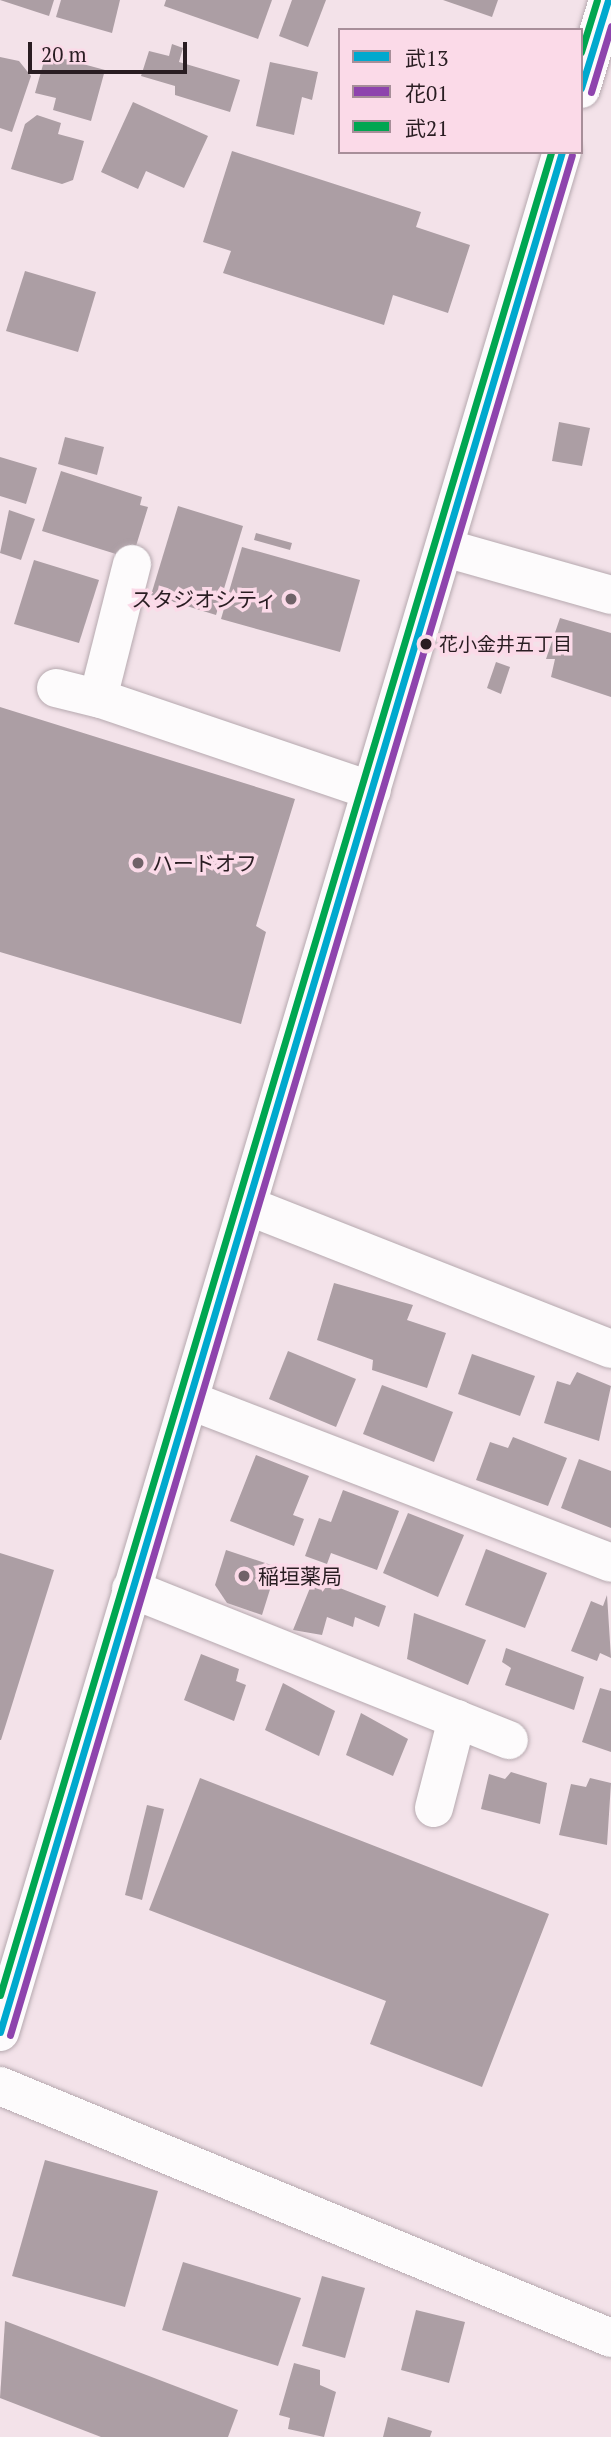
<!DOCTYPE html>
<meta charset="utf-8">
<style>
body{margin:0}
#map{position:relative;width:611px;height:2437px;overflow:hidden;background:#f3e2e9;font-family:"PT Serif","Noto Sans JP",serif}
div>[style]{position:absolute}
.building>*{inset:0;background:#ac9ea4}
.roads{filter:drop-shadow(0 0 2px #b6a9af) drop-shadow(0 0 2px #b6a9af)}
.minor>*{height:38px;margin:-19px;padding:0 19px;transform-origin:19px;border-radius:19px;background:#fdfbfc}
.major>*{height:38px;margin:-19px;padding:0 19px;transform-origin:19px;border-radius:19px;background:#fdfbfc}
.bus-1>*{height:7px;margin:-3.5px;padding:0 3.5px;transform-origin:3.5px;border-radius:3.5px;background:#00a9ce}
.bus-2>*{height:7px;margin:-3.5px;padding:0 3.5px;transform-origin:3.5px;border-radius:3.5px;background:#8e44ad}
.bus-3>*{height:7px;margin:-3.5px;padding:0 3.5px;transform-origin:3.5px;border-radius:3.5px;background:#00a651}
.dots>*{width:19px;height:19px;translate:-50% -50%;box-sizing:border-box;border:4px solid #fbdae8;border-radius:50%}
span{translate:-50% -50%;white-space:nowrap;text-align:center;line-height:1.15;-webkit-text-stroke:7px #fbdae8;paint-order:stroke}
.bus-label{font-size:19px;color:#291d22}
.left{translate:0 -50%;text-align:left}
.poi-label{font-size:21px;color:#291d22}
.right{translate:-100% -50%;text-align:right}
.legend{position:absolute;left:338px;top:28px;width:245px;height:126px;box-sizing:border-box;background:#fbdae8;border:2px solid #a78e99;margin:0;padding:9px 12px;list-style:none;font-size:21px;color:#291d22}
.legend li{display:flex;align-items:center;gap:14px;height:35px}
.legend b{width:35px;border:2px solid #a78e99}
.scale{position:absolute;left:28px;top:42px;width:159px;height:32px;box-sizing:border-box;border:4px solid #291d22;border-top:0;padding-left:9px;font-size:21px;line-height:24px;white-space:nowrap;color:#291d22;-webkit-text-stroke:5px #fbdae8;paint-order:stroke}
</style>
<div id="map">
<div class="building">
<div style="clip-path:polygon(0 0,54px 0,49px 16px)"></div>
<div style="clip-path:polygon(61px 0,120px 0,112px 33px,56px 17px)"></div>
<div style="clip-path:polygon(166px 0,272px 0,258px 39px,164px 6px)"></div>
<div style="clip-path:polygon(292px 0,326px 0,308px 47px,279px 36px)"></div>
<div style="clip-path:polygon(443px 0,498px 0,492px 17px)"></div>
<div style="clip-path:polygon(172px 44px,183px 48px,179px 62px,240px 80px,230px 112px,175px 95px,175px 86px,141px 76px,149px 51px,169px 56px)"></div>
<div style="clip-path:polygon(46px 54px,105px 70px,91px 121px,53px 110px,56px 98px,35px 93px)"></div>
<div style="clip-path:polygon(0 57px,19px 61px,31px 76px,12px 132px,0 128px)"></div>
<div style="clip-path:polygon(270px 62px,318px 72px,312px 100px,302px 97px,294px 135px,256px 126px)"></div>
<div style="clip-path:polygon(133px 102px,208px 136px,184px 188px,146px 171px,138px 189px,101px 172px)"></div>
<div style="clip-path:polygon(37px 115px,61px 123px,58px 134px,84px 141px,73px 180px,62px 184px,11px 169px,25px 124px)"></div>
<div style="clip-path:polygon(232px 151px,421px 212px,416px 227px,470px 245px,448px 313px,393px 295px,384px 325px,223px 273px,231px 251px,203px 242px)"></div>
<div style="clip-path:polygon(25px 271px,96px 292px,78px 352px,6px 331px)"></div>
<div style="clip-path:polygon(559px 422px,590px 428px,582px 466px,552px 461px)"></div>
<div style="clip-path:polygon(65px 437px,104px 447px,97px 475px,58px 464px)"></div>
<div style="clip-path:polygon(0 457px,37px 468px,26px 504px,0 496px)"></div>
<div style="clip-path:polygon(61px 471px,142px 497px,140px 505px,148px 507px,132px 559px,42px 531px)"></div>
<div style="clip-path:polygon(178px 506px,243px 526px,216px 615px,151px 595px)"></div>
<div style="clip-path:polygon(9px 510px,35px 519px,21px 560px,0 553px)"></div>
<div style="clip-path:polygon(256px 533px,292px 543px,290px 550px,254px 540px)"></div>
<div style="clip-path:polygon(242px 547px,360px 580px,340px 652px,221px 619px)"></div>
<div style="clip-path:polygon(34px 560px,99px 580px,79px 643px,14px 624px)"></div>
<div style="clip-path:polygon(560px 618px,611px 633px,611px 697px,551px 677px,555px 659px,546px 659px)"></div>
<div style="clip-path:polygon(496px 662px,510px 667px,501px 694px,487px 688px)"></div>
<div style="clip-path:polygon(0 707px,295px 799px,256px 926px,266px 932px,241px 1024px,0 952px)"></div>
<div style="clip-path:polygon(334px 1283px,413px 1305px,407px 1320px,446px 1333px,427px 1388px,372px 1370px,373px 1360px,317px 1340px)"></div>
<div style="clip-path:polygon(288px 1351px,356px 1379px,336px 1427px,269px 1399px)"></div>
<div style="clip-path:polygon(472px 1354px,535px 1376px,520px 1416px,458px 1394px)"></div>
<div style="clip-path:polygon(577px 1372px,611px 1386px,599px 1441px,544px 1423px,557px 1381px,570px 1385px)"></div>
<div style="clip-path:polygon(382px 1385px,453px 1412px,434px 1462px,363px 1434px)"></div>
<div style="clip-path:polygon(513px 1437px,567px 1458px,548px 1506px,476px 1480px,490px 1442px,508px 1448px)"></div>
<div style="clip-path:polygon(256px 1455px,309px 1476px,293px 1515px,304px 1519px,294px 1546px,230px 1521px)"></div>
<div style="clip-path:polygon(579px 1459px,611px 1471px,611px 1528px,561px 1508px)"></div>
<div style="clip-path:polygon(343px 1490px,399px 1511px,377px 1570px,331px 1553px,327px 1564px,305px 1556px,319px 1518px,331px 1522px)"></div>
<div style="clip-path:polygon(408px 1513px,464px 1535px,438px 1597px,383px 1573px)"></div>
<div style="clip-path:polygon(486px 1549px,547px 1573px,525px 1628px,465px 1605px)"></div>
<div style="clip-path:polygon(226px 1550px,277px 1567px,262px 1615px,227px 1603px,215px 1585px)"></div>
<div style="clip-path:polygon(0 1553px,54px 1570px,1px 1740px,0 1740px)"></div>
<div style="clip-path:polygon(314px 1578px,386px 1606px,379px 1627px,355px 1617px,353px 1627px,327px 1617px,322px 1635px,293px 1630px)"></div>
<div style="clip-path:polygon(607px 1595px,611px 1658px,600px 1653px,597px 1661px,571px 1651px,591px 1601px,603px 1606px)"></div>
<div style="clip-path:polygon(414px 1613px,486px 1640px,468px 1685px,407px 1659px)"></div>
<div style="clip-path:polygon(506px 1648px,584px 1677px,574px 1710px,505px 1685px,511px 1668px,502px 1662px)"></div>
<div style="clip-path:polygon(201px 1654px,239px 1669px,236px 1681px,246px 1685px,234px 1721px,184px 1700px)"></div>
<div style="clip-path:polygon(283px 1683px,335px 1711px,319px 1756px,265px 1730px)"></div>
<div style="clip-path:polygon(600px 1688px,611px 1691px,611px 1752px,582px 1742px)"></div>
<div style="clip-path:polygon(361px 1713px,408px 1739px,393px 1776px,346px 1755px)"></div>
<div style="clip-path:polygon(511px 1772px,547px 1783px,540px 1824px,481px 1809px,489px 1774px,505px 1779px)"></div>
<div style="clip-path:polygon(200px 1778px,549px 1914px,482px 2087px,370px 2044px,386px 2001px,149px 1910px)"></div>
<div style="clip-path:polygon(590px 1778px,611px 1783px,607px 1845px,559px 1835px,571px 1784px,586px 1787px)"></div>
<div style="clip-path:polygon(147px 1805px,164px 1809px,142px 1900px,125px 1895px)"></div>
<div style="clip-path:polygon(45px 2160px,158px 2191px,125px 2307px,12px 2276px)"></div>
<div style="clip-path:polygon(183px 2262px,301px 2298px,278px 2366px,162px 2330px)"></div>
<div style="clip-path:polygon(322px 2276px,365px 2288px,345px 2358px,302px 2346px)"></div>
<div style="clip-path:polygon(416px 2310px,465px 2322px,449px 2383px,401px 2370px)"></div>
<div style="clip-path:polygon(5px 2321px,238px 2410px,228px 2437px,101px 2437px,0 2398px)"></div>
<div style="clip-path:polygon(294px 2363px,320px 2370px,320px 2385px,336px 2392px,324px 2437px,288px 2429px,290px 2418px,279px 2415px)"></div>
<div style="clip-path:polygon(388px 2417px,432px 2431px,430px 2437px,383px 2437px)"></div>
</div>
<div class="roads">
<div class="minor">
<div style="left:445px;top:548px;width:173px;rotate:15.8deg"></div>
<div style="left:132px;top:564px;width:138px;rotate:104.2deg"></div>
<div style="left:98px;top:698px;width:289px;rotate:18.7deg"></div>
<div style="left:56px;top:688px;width:45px;rotate:14deg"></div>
<div style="left:248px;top:1206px;width:390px;rotate:21.5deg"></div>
<div style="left:189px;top:1400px;width:452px;rotate:21.1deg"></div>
<div style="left:131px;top:1589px;width:407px;rotate:21.8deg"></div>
<div style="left:434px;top:1808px;width:92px;rotate:-75.5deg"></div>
<div style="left:0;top:2086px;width:661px;rotate:22.41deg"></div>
</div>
<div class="major">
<div style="left:581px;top:89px;width:93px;rotate:-73.1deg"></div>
<div style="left:0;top:2032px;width:1962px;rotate:-73.36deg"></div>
</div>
</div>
<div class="bus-1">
<div style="left:581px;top:88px;width:92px;rotate:-72.9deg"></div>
<div style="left:0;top:2032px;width:1962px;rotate:-73.36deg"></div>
</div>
<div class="bus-2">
<div style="left:591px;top:92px;width:69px;rotate:-73.1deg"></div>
<div style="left:10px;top:2035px;width:1962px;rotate:-73.36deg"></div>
</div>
<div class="bus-3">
<div style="left:581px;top:52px;width:54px;rotate:-72.9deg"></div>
<div style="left:0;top:1995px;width:1924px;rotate:-73.35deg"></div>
</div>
<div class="dots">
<div style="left:291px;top:599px;background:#706268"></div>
<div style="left:426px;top:644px;background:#291d22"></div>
<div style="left:138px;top:863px;background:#706268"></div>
<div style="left:244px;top:1576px;background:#706268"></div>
</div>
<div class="bus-label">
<span class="left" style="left:439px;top:644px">花小金井五丁目</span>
</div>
<div class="poi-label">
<span class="right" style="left:277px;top:599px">スタジオシティ</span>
<span class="left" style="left:152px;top:863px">ハードオフ</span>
<span class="left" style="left:258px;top:1576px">稲垣薬局</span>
</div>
<ul class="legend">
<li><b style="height:9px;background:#00a9ce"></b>武13</li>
<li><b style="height:9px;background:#8e44ad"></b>花01</li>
<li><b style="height:9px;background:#00a651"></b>武21</li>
</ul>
<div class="scale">20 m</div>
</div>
